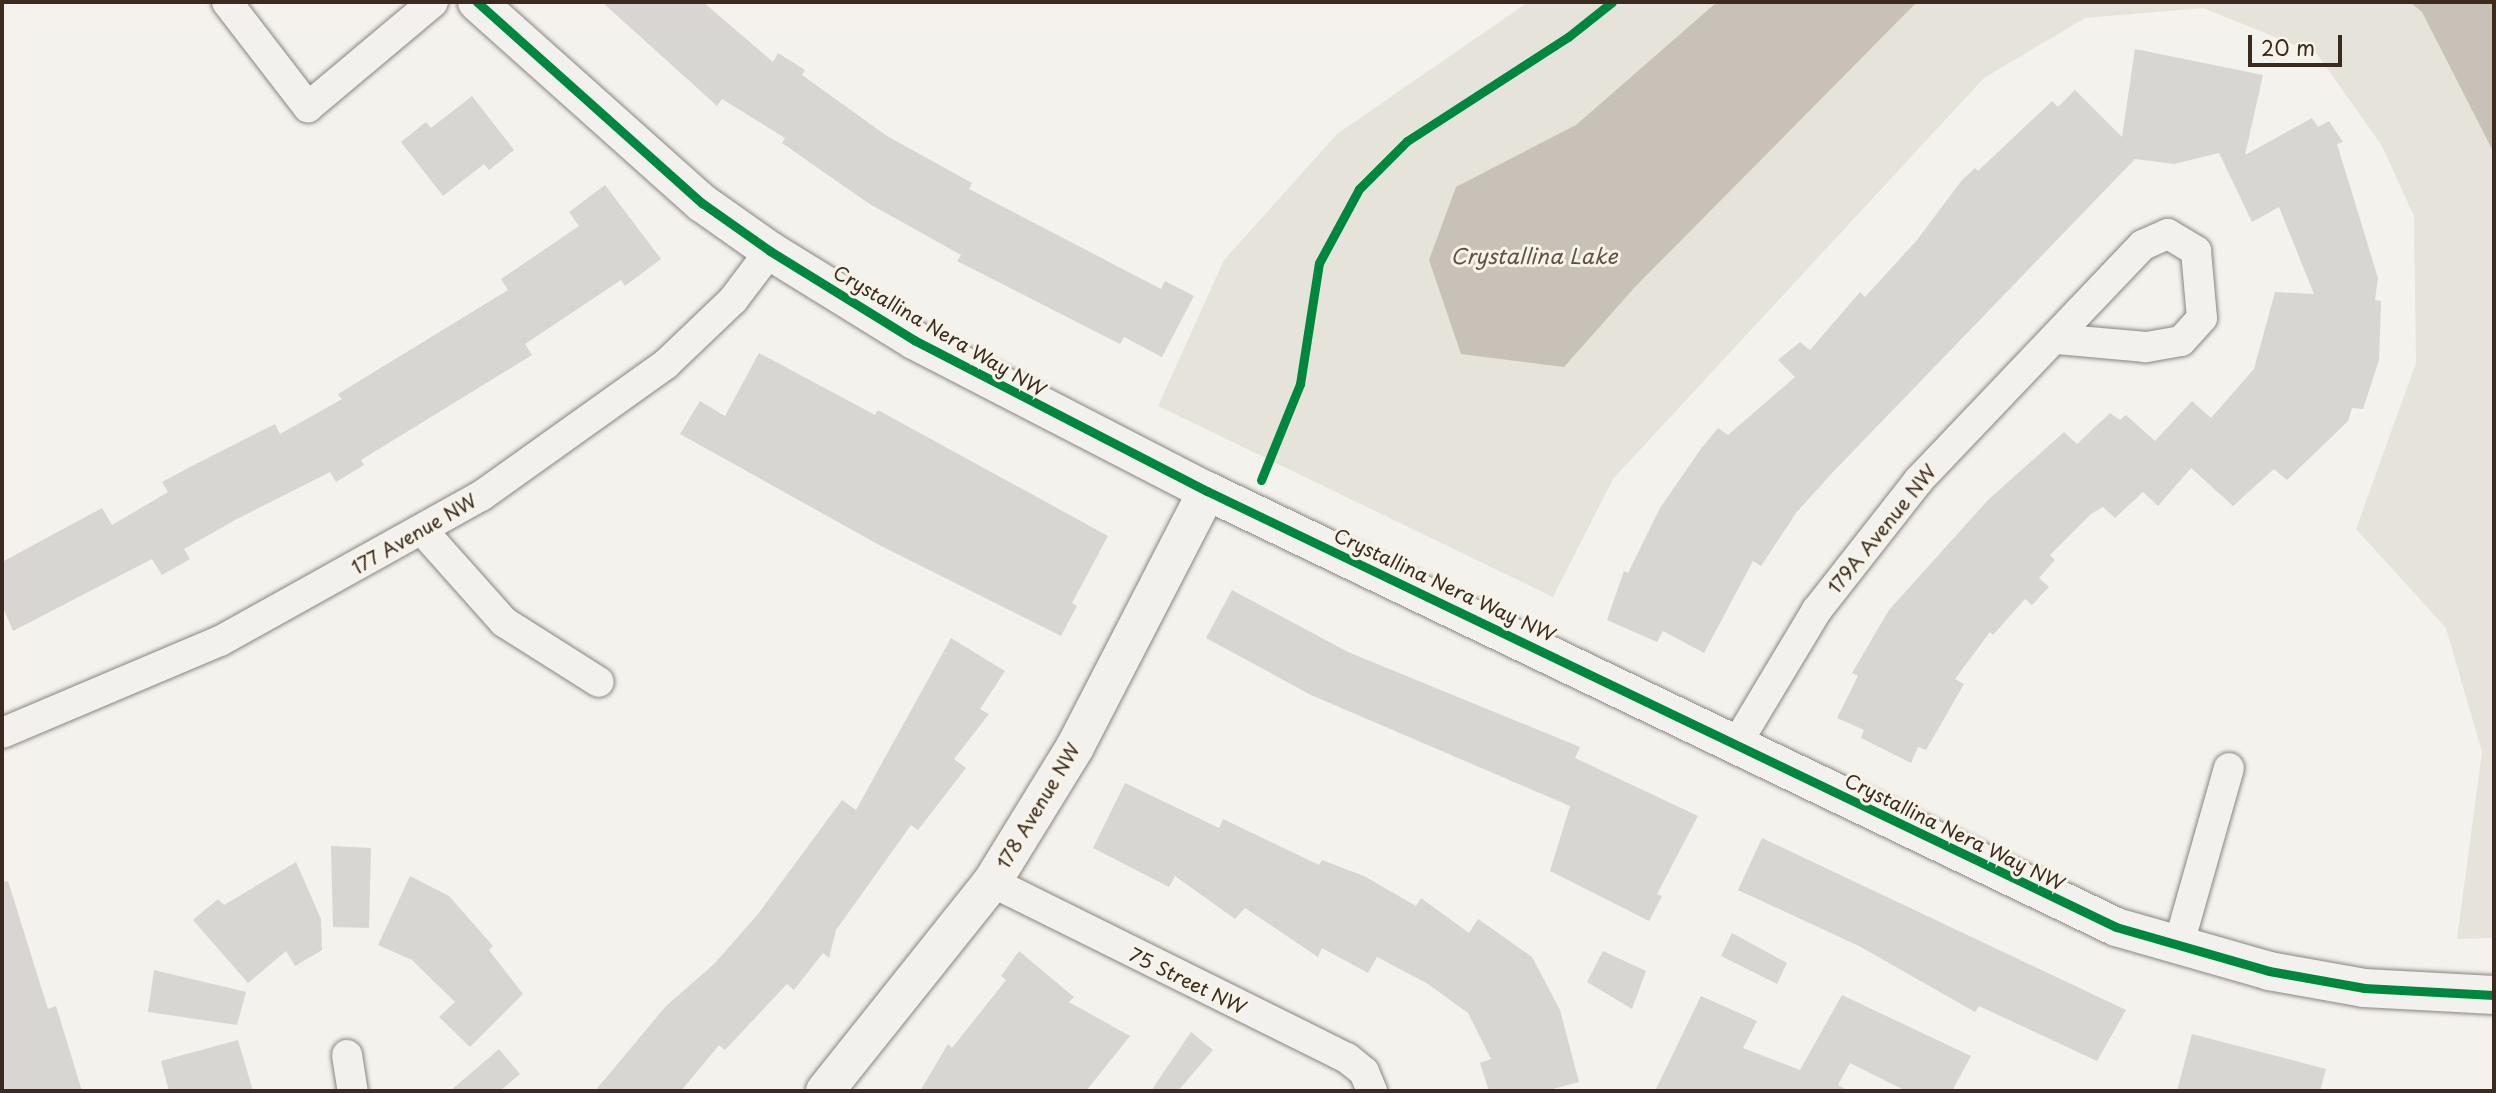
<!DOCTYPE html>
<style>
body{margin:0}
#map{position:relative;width:2496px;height:1093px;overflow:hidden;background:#f4f2ec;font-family:"Playpen Sans",sans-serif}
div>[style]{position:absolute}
.green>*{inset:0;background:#e6e3da}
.water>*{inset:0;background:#c7c1b7}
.building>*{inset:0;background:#d8d6d2}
.roads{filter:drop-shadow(0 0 2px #898580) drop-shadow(0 0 2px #898580)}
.street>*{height:30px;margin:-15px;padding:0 15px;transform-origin:15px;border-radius:15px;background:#f2f1ed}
.secondary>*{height:38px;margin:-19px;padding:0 19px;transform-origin:19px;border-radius:19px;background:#f2f1ed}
.cycleway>*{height:9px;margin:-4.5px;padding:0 4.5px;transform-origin:4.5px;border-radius:4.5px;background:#00873e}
span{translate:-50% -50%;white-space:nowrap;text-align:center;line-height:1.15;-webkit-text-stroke:6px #f7f3e8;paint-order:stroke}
.street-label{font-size:19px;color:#3b2a1e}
.water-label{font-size:21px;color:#5f5145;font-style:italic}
.frame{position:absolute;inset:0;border:4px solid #3b2a1e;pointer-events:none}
.scale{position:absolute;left:2248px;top:35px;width:94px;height:32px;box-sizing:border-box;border:4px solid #3b2a1e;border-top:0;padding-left:9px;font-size:21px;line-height:24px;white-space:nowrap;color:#3b2a1e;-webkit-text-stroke:5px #f7f3e8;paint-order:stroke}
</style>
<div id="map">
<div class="green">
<div style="clip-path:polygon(1528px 2px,2494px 2px,2494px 938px,2457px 939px,2482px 752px,2446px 628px,2356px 529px,2416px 363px,2414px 216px,2382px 146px,2317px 54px,2203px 8px,2085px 18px,1984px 78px,1613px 479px,1553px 597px,1158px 406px,1224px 260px,1337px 134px)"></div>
</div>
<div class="water">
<div style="clip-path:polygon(1717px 2px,1917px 2px,1635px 287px,1564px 367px,1461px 354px,1429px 260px,1456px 187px,1576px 125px)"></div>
<div style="clip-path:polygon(2410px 2px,2494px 2px,2494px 153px,2422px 12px)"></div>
</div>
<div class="building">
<div style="clip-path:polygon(602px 2px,703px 2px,773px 62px,778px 53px,805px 70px,802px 75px,887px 136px,972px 183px,969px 189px,1161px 289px,1165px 281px,1194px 296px,1162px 357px,1124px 337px,1120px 344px,957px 261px,961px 255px,868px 203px,782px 143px,785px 138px,722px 99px,717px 106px)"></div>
<div style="clip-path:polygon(2135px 49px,2263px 75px,2245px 155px,2312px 118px,2318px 127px,2329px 121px,2343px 142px,2337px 144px,2378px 278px,2375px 300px,2381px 301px,2379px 360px,2363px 409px,2352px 408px,2348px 421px,2287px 480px,2274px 469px,2233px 506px,2191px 468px,2158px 506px,2143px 492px,2115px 518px,2103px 507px,2091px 514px,2050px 555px,2055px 560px,2039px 578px,2049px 587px,2032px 605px,2025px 599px,1993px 635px,1990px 632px,1955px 679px,1964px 684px,1926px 750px,1918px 747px,1911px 763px,1861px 738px,1864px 730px,1837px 718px,1858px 676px,1852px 673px,1889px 610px,1988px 500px,2064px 432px,2077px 444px,2110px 413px,2120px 420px,2126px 415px,2155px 441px,2192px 401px,2211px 418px,2254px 369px,2275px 292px,2314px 294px,2279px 207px,2252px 222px,2219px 153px,2174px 164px,2135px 159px,1833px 472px,1796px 513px,1761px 566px,1753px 561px,1704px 653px,1663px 631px,1657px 642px,1607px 620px,1624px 571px,1628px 573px,1660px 508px,1700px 450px,1718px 428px,1728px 435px,1795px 377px,1778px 360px,1800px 342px,1810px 350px,1860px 292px,1865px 297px,1917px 240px,1962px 180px,1975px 168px,1978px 171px,2052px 101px,2058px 107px,2075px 90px,2122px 137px)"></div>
<div style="clip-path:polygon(472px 96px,514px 150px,489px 170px,484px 164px,443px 196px,401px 142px,426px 122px,431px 128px)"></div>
<div style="clip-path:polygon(605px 185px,661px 259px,625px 286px,621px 280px,525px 344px,532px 355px,361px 460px,364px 465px,336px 482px,330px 472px,237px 519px,184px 549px,190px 559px,162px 575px,152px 559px,13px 631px,2px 605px,2px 562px,102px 508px,112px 525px,168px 492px,162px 482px,190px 467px,275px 424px,280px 434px,342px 399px,338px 394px,508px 290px,501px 279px,579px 226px,569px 212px)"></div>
<div style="clip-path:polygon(759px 353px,875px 415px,878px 410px,1108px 536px,1072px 603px,1077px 606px,1061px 636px,881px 546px,680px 434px,700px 401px,725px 416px)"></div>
<div style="clip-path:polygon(1232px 590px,1348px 652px,1580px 747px,1575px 758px,1698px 816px,1657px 894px,1662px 896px,1649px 921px,1550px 871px,1570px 806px,1311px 695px,1206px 638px)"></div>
<div style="clip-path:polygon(951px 638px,1005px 671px,980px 709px,989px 714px,954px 759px,966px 768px,918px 830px,911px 825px,836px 930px,829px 958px,823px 953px,794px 990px,787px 984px,725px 1050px,719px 1045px,681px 1091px,595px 1091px,666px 1006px,714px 964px,758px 914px,842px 800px,856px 810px)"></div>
<div style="clip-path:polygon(1125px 783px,1219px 828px,1223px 819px,1319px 865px,1322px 860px,1364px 876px,1416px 906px,1421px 898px,1469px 933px,1478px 919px,1532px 957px,1560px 1010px,1579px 1082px,1545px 1091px,1489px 1091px,1480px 1063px,1491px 1059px,1468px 1013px,1428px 984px,1377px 957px,1368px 973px,1322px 948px,1318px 957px,1245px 908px,1235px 919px,1175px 876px,1169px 887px,1093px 848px)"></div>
<div style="clip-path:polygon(1762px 838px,2126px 1010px,2097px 1061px,1979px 1006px,1975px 1012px,1859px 946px,1738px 890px)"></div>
<div style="clip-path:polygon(331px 846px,371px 848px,369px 928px,333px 927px)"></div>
<div style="clip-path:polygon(296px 862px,321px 919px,322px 950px,295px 966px,286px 951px,248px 983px,193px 920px,218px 899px,224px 905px)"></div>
<div style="clip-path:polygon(410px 876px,449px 896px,493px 946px,489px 950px,523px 994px,470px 1047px,439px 1017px,455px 1002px,412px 960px,378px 945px)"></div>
<div style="clip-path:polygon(8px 881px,48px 1009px,56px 1006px,82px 1091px,2px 1091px,2px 882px)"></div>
<div style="clip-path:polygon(1732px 933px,1787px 963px,1777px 984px,1721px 956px)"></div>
<div style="clip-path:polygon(1019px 951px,1074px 997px,1069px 1002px,1130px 1036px,1086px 1091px,920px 1091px,948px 1044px,952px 1048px,1006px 980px,1001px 976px)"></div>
<div style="clip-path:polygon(1603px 951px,1646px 971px,1632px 1009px,1587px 982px)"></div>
<div style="clip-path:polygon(154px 970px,246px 992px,237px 1025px,148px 1012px)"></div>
<div style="clip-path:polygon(1842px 995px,1971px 1056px,1952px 1091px,1906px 1091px,1850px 1063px,1838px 1085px,1849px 1091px,1655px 1091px,1701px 996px,1757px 1021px,1743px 1048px,1800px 1070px)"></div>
<div style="clip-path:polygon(1191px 1032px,1213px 1050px,1178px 1091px,1151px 1091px)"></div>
<div style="clip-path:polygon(2192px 1034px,2326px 1069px,2320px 1091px,2177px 1091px)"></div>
<div style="clip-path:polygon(238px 1040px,253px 1091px,169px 1091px,161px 1061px)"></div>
<div style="clip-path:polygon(499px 1049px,520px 1074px,500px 1091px,450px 1091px)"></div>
</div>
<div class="roads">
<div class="street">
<div style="left:227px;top:2px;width:133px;rotate:52.4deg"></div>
<div style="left:308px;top:107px;width:163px;rotate:-40deg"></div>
<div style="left:422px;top:530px;width:123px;rotate:48.3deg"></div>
<div style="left:504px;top:622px;width:112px;rotate:32.3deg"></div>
<div style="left:2px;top:733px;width:237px;rotate:-22.9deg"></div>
<div style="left:220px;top:641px;width:299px;rotate:-29.1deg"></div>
<div style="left:481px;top:496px;width:227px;rotate:-35.5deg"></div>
<div style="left:666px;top:364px;width:93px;rotate:-43.7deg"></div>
<div style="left:733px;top:300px;width:61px;rotate:-52.9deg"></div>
<div style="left:1737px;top:743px;width:155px;rotate:-59deg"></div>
<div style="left:1817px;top:610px;width:164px;rotate:-51.9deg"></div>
<div style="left:1918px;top:481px;width:326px;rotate:-46.4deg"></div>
<div style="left:2143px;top:245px;width:27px;rotate:-24deg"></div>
<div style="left:2168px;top:234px;width:33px;rotate:31deg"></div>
<div style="left:2196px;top:251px;width:67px;rotate:84.9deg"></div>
<div style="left:2202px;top:318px;width:31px;rotate:132deg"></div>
<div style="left:2181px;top:341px;width:36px;rotate:170deg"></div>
<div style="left:2146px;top:347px;width:89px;rotate:-174.9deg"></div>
<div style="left:992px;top:882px;width:396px;rotate:26.4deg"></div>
<div style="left:1347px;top:1058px;width:22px;rotate:39deg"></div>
<div style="left:1364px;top:1072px;width:21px;rotate:67deg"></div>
<div style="left:2178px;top:947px;width:186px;rotate:-74.1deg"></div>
<div style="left:347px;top:1055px;width:36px;rotate:81deg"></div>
</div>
<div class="secondary">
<div style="left:477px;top:2px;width:302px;rotate:41.8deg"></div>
<div style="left:702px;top:203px;width:83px;rotate:35.2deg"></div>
<div style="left:770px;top:251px;width:169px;rotate:31.7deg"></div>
<div style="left:914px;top:340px;width:330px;rotate:27.3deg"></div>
<div style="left:1207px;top:491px;width:1008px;rotate:25.62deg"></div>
<div style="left:2116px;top:927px;width:159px;rotate:16deg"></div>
<div style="left:2269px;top:971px;width:97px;rotate:10.1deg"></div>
<div style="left:2364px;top:988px;width:130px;rotate:3.1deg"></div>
<div style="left:825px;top:1091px;width:268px;rotate:-51.4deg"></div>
<div style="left:992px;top:882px;width:158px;rotate:-58.4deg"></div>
<div style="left:1075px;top:747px;width:288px;rotate:-62.7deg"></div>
</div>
</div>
<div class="cycleway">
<div style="left:477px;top:2px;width:302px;rotate:41.8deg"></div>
<div style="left:702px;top:203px;width:83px;rotate:35.2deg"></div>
<div style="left:770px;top:251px;width:169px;rotate:31.7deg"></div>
<div style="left:914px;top:340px;width:330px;rotate:27.3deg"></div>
<div style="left:1207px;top:491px;width:1008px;rotate:25.62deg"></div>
<div style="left:2116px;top:927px;width:159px;rotate:16deg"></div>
<div style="left:2269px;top:971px;width:97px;rotate:10.1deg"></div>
<div style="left:2364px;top:988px;width:130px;rotate:3.1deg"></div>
<div style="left:1261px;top:480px;width:104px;rotate:-67.9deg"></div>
<div style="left:1300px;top:384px;width:122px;rotate:-81.1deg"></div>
<div style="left:1319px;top:263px;width:84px;rotate:-61.6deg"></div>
<div style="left:1359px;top:189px;width:68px;rotate:-45deg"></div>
<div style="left:1407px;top:141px;width:192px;rotate:-32.9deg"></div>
<div style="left:1568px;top:37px;width:56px;rotate:-38.5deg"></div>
</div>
<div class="street-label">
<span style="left:940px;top:331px;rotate:30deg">Crystallina Nera Way NW</span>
<span style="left:1882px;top:529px;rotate:-51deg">179A Avenue NW</span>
<span style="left:414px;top:534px;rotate:-30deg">177 Avenue NW</span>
<span style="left:1445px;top:585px;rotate:25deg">Crystallina Nera Way NW</span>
<span style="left:1038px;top:806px;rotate:-59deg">178 Avenue NW</span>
<span style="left:1955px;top:832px;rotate:26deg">Crystallina Nera Way NW</span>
<span style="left:1188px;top:981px;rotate:26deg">75 Street NW</span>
</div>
<div class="water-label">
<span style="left:1534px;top:255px">Crystallina Lake</span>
</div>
<div class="frame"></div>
<div class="scale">20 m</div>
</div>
